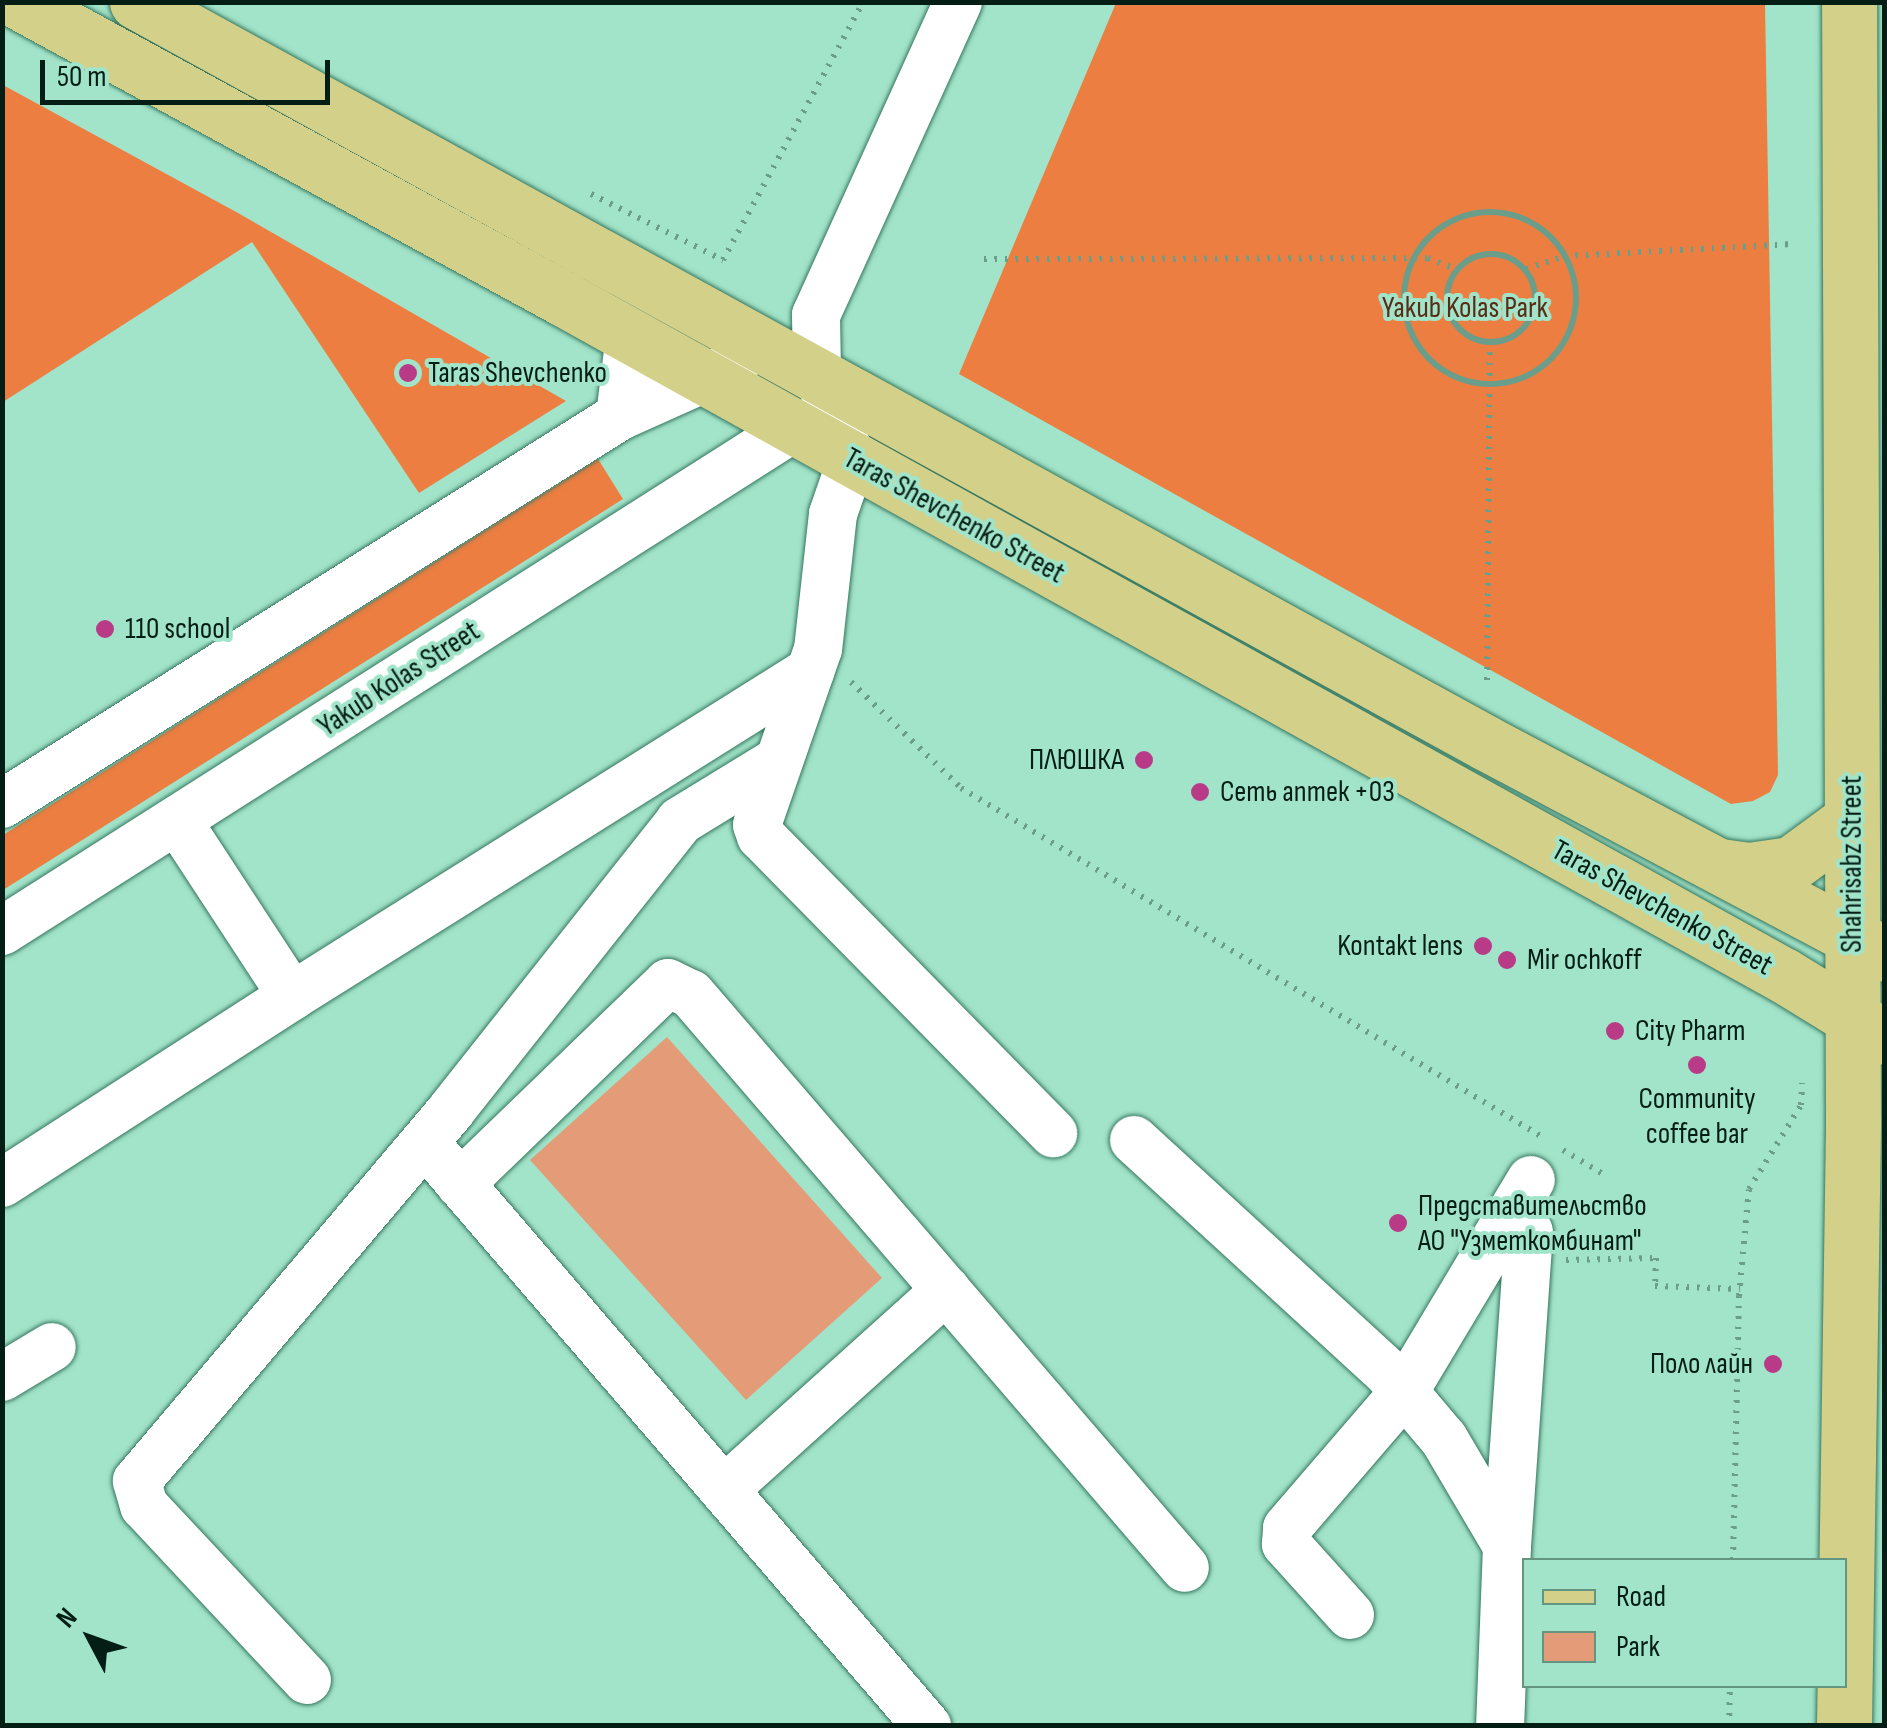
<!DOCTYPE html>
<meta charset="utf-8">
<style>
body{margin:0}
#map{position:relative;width:1887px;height:1728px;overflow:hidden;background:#a2e4c9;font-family:"Sofia Sans Condensed",sans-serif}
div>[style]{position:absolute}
.green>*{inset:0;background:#e49c78}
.forest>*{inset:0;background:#ec7e42}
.path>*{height:6px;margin-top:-3px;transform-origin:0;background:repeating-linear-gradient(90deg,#6a9e8a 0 2.5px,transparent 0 10.5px)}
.path>.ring{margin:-3px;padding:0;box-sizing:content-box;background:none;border:6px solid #6a9e8a;border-radius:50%}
.roads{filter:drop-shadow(0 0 2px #35765f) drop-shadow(0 0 2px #35765f)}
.minor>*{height:48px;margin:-24px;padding:0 24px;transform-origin:24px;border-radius:24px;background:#fff}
.major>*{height:55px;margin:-27.5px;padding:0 27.5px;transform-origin:27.5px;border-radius:27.5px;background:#d3d08a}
.dots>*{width:28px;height:28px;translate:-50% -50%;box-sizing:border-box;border:5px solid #a2e4c9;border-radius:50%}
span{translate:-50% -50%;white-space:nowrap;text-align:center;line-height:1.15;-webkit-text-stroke:8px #a2e4c9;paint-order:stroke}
.park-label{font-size:30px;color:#582c15}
.poi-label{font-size:30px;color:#041e15}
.left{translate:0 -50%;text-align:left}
.right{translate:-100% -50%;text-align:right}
.street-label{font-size:30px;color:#041e15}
.frame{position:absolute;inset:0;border:5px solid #041e15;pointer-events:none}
.legend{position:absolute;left:1522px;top:1558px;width:325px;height:130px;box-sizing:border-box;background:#a2e4c9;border:2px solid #639581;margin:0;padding:12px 18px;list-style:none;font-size:30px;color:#041e15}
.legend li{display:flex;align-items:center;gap:20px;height:50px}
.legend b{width:50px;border:2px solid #639581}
.north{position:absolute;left:40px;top:1588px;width:100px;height:100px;-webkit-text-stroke:8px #a2e4c9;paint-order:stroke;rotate:311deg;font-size:28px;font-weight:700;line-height:40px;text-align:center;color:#041e15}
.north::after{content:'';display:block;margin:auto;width:35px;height:45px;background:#041e15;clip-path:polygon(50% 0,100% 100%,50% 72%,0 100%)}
.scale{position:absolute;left:40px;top:60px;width:290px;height:45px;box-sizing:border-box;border:5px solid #041e15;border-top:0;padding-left:12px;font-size:30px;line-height:35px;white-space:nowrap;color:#041e15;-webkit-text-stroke:8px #a2e4c9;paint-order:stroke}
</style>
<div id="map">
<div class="green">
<div style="clip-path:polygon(667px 1037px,882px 1278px,746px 1400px,530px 1160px)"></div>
</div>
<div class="forest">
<div style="clip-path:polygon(1116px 3px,1765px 3px,1778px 775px,1770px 792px,1753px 801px,1731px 804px,959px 374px)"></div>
<div style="clip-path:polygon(3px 85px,238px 213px,566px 401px,419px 493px,252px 242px,3px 402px)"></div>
<div style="clip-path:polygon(598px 459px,623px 499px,3px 890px,3px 835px)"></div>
</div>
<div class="path">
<div style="left:591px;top:194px;width:148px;rotate:26.6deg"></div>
<div style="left:723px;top:260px;width:294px;rotate:-61.5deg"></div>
<div class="ring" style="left:1404px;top:212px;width:166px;height:166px"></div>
<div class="ring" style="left:1447px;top:254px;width:82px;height:82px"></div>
<div style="left:984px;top:259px;width:444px;rotate:-0.1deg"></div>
<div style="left:1428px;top:258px;width:31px;rotate:22deg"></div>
<div style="left:1526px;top:269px;width:41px;rotate:-18.4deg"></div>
<div style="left:1565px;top:256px;width:227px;rotate:-3deg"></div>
<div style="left:1487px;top:680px;width:337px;rotate:-89.5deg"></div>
<div style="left:851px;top:682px;width:153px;rotate:43.9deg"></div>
<div style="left:961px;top:788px;width:680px;rotate:30.98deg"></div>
<div style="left:1563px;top:1150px;width:52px;rotate:31deg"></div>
<div style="left:1566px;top:1260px;width:90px;rotate:-1.3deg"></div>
<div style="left:1656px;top:1258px;width:28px;rotate:92deg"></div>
<div style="left:1655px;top:1286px;width:85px;rotate:2deg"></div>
<div style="left:1733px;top:1560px;width:264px;rotate:-88.7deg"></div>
<div style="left:1739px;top:1296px;width:107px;rotate:-84.7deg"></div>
<div style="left:1749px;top:1189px;width:99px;rotate:-58.2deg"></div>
<div style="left:1801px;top:1105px;width:22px;rotate:-87deg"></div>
<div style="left:1729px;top:1726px;width:40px;rotate:-88.6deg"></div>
</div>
<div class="roads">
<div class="minor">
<div style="left:958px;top:2px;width:344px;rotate:114.4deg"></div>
<div style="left:816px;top:315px;width:59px;rotate:89deg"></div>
<div style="left:817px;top:374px;width:92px;rotate:67.6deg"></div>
<div style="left:852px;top:459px;width:58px;rotate:109.1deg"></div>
<div style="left:833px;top:514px;width:136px;rotate:96.3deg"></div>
<div style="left:818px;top:649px;width:186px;rotate:109.1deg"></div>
<div style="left:757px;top:825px;width:12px;rotate:70deg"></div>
<div style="left:761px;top:836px;width:417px;rotate:45.5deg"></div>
<div style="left:620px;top:416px;width:81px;rotate:-82.9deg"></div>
<div style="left:2px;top:804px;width:730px;rotate:-32.12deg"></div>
<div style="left:620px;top:416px;width:127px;rotate:-24.1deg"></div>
<div style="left:2px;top:931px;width:940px;rotate:-32.44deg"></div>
<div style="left:292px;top:996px;width:612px;rotate:-32.1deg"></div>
<div style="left:1134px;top:1140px;width:346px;rotate:42.5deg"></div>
<div style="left:1389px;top:1374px;width:85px;rotate:49.8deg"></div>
<div style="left:1444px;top:1439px;width:124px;rotate:59.5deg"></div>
<div style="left:1507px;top:1546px;width:180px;rotate:92.2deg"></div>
<div style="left:440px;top:1160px;width:747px;rotate:49.29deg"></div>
<div style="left:2px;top:1183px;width:345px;rotate:-32.8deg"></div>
<div style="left:292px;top:996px;width:210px;rotate:-123.2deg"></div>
<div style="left:460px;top:1184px;width:289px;rotate:-44deg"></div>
<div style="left:668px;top:983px;width:25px;rotate:26deg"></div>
<div style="left:691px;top:994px;width:757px;rotate:49.28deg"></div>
<div style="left:2px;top:1377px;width:58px;rotate:-31deg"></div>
<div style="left:724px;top:1490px;width:299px;rotate:-42deg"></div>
<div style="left:1507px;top:1546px;width:315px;rotate:-86deg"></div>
<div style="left:1350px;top:1615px;width:96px;rotate:-132deg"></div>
<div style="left:1286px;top:1544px;width:16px;rotate:-86deg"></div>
<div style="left:1287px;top:1528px;width:179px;rotate:-49.3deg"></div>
<div style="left:1404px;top:1392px;width:247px;rotate:-59.1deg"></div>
<div style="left:307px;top:1680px;width:238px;rotate:-133.1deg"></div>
<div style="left:144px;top:1506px;width:26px;rotate:-106deg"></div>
<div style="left:137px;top:1481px;width:487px;rotate:-49.7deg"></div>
<div style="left:452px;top:1109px;width:367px;rotate:-51.6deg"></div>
<div style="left:680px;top:821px;width:115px;rotate:-31.5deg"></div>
</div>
<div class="major">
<div style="left:19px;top:2px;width:621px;rotate:28.59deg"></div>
<div style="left:564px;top:299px;width:1396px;rotate:29.01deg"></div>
<div style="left:1785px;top:976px;width:116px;rotate:31.6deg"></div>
<div style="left:137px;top:2px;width:1539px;rotate:28.78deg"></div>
<div style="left:1486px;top:743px;width:450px;rotate:27.9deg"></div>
<div style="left:1720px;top:866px;width:29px;rotate:8deg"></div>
<div style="left:1749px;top:870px;width:42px;rotate:-8.1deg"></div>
<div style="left:1791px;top:864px;width:74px;rotate:-36.3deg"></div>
<div style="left:1844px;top:1726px;width:603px;rotate:-89.14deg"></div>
<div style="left:1853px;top:1123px;width:1121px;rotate:-90.2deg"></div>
</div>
</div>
<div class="dots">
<div style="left:408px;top:373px;background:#b93a87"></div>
<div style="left:105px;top:629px;background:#b93a87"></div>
<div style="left:1144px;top:760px;background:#b93a87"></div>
<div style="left:1200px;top:792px;background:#b93a87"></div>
<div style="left:1483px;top:946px;background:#b93a87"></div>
<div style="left:1507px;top:960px;background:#b93a87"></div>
<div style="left:1615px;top:1031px;background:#b93a87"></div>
<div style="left:1697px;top:1065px;background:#b93a87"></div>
<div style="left:1398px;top:1223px;background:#b93a87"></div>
<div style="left:1773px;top:1364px;background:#b93a87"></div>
</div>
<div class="park-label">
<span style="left:1465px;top:308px">Yakub Kolas Park</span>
</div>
<div class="poi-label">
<span class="left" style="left:428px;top:373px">Taras Shevchenko</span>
<span class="left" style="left:125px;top:629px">110 school</span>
<span class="right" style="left:1124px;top:760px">ПЛЮШКА</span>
<span class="left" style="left:1220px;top:792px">Сеть аптек +03</span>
<span class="right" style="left:1463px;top:946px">Kontakt lens</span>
<span class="left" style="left:1527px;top:960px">Mir ochkoff</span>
<span class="left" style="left:1635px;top:1031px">City Pharm</span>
<span style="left:1697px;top:1116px">Community<br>coffee bar</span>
<span class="left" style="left:1418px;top:1223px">Представительство<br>АО "Узметкомбинат"</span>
<span class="right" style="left:1753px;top:1364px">Поло лайн</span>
</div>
<div class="street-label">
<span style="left:954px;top:516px;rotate:29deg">Taras Shevchenko Street</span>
<span style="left:399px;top:679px;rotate:-33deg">Yakub Kolas Street</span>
<span style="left:1852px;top:864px;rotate:-90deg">Shahrisabz Street</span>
<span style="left:1662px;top:908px;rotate:29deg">Taras Shevchenko Street</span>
</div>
<div class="frame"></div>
<ul class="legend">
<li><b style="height:12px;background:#d3d08a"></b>Road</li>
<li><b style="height:28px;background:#e49c78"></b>Park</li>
</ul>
<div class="north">N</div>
<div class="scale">50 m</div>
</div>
